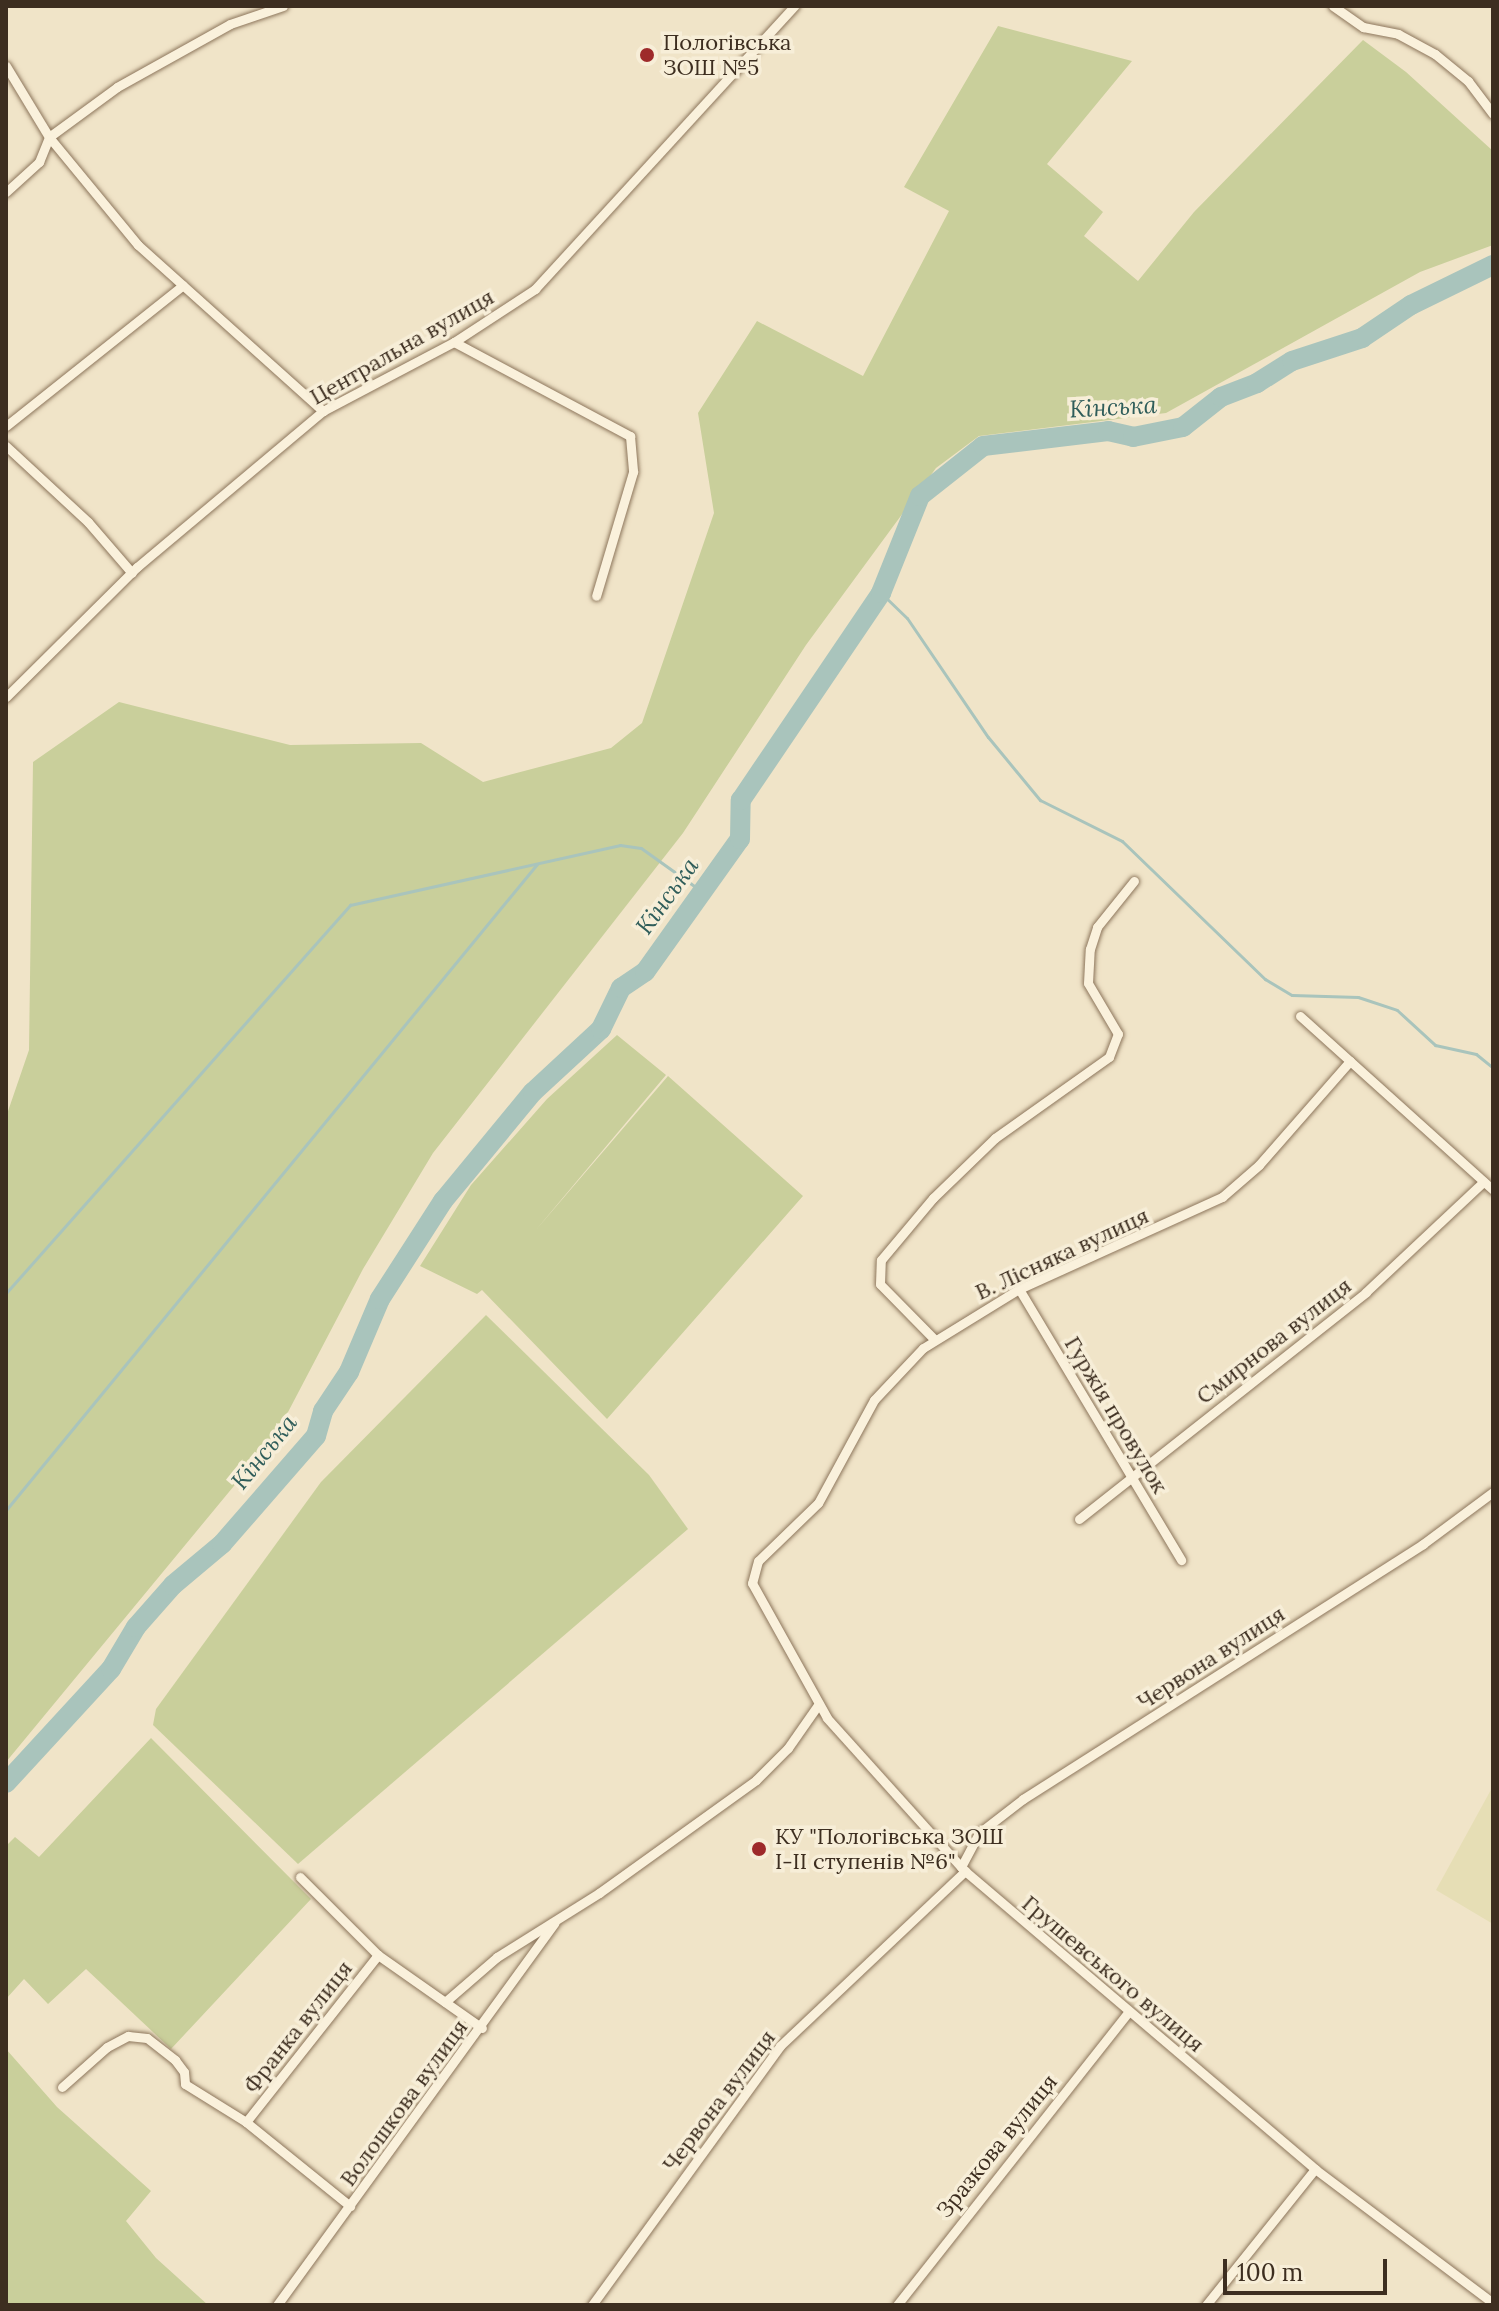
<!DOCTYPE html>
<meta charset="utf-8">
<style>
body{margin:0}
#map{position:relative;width:1499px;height:2311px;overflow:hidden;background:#f0e4c8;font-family:Lora,serif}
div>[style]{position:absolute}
.farmland>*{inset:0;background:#e6deb5}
.green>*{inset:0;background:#c9cf9b}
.stream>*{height:3px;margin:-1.5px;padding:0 1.5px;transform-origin:1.5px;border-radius:1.5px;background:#a9c4bc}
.river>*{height:20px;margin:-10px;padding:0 10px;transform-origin:10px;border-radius:10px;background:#a9c4bc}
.roads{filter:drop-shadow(0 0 2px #8d765c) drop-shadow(0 0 2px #8d765c)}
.minor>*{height:9px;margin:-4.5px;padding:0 4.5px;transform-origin:4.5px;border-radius:4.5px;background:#faf1dc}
.dots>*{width:22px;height:22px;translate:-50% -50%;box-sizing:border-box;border:4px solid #f7eed8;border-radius:50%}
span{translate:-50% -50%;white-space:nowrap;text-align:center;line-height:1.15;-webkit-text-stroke:7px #f7eed8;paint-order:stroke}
.poi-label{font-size:22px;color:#3d2e20}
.left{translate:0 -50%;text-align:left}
.street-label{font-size:22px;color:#3d2e20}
.water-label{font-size:24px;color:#2f5d5a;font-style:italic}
.frame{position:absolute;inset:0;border:8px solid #3d2e20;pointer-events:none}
.scale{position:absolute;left:1223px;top:2259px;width:164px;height:36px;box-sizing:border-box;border:4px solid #3d2e20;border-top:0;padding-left:10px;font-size:24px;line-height:28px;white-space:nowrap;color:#3d2e20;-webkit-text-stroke:6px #f7eed8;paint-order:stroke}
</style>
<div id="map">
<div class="farmland">
<div style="clip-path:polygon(1493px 1786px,1493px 1924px,1436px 1890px)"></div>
</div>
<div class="green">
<div style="clip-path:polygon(998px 26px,1132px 61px,1047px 164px,1103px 212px,1084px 236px,1138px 281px,1194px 212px,1363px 40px,1406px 72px,1493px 151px,1493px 245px,1420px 272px,1166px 413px,979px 436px,936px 468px,806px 645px,683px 833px,433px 1153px,363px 1269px,276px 1435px,6px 1762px,6px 1117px,29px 1050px,33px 762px,119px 702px,290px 745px,421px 743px,483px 782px,611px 748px,642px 723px,714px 513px,698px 413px,757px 321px,863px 376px,949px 211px,904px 187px)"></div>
<div style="clip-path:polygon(617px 1035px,666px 1075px,535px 1231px,668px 1076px,803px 1196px,607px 1419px,482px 1290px,477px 1294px,420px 1266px,471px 1185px,547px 1099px)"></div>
<div style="clip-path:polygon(486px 1315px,649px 1475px,688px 1529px,298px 1864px,153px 1725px,156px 1709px,321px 1482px)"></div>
<div style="clip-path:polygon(151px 1738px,311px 1899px,171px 2049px,86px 1969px,48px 2004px,24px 1979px,6px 1999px,6px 1846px,15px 1837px,39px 1857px)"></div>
<div style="clip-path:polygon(6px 2049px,57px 2107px,151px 2191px,126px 2221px,156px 2258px,208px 2305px,6px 2305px)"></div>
</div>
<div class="stream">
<div style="left:881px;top:593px;width:36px;rotate:44deg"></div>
<div style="left:907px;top:618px;width:144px;rotate:55.8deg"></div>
<div style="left:988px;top:737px;width:82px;rotate:50.5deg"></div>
<div style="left:1040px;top:800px;width:92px;rotate:26.6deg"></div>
<div style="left:1122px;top:841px;width:199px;rotate:44deg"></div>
<div style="left:1265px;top:979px;width:31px;rotate:31deg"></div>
<div style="left:1292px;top:995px;width:66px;rotate:1.7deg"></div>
<div style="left:1358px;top:997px;width:41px;rotate:18.4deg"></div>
<div style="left:1397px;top:1010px;width:52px;rotate:42.6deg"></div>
<div style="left:1435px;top:1045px;width:42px;rotate:12.4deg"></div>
<div style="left:1476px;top:1054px;width:22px;rotate:39deg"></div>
<div style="left:6px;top:1293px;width:519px;rotate:-48.44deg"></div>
<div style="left:350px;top:905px;width:277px;rotate:-12.5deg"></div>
<div style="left:620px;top:845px;width:21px;rotate:8deg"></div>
<div style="left:641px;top:848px;width:74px;rotate:35.6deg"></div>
<div style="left:6px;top:1510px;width:836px;rotate:-50.58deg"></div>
</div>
<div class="river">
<div style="left:6px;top:1783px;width:155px;rotate:-47.4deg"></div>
<div style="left:111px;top:1669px;width:49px;rotate:-59.2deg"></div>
<div style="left:136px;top:1627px;width:56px;rotate:-48.6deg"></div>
<div style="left:173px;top:1585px;width:64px;rotate:-39.9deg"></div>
<div style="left:222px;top:1544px;width:143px;rotate:-49deg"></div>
<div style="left:316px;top:1436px;width:26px;rotate:-74deg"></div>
<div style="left:323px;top:1411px;width:47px;rotate:-56.3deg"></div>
<div style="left:349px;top:1372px;width:79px;rotate:-67deg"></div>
<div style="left:380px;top:1299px;width:117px;rotate:-57.3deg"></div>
<div style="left:443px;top:1201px;width:141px;rotate:-50.5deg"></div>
<div style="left:533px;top:1092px;width:93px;rotate:-42.8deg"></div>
<div style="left:601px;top:1029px;width:46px;rotate:-64deg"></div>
<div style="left:621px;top:988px;width:29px;rotate:-34deg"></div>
<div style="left:645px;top:972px;width:163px;rotate:-54.5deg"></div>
<div style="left:740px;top:839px;width:39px;rotate:-89deg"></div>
<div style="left:741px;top:800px;width:250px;rotate:-55.9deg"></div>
<div style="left:881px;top:593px;width:105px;rotate:-68.1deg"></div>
<div style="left:920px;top:496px;width:80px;rotate:-38.4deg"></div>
<div style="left:983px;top:446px;width:126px;rotate:-6.8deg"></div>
<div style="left:1108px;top:431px;width:26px;rotate:13deg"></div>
<div style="left:1133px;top:437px;width:51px;rotate:-11.3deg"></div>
<div style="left:1183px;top:427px;width:48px;rotate:-38.3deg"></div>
<div style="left:1221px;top:397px;width:39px;rotate:-21deg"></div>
<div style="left:1257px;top:383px;width:41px;rotate:-32.2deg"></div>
<div style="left:1292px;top:361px;width:74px;rotate:-18.2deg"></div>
<div style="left:1362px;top:338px;width:59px;rotate:-34deg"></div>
<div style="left:1411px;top:305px;width:91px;rotate:-26deg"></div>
</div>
<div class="roads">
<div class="minor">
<div style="left:1333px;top:6px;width:37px;rotate:35deg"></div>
<div style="left:1363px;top:27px;width:36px;rotate:11deg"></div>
<div style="left:1398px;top:34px;width:42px;rotate:28.4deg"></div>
<div style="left:1435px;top:54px;width:43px;rotate:39.3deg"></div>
<div style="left:1468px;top:81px;width:41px;rotate:52.9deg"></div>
<div style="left:6px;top:66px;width:83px;rotate:58.8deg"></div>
<div style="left:49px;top:137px;width:140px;rotate:50.5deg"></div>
<div style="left:138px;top:245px;width:249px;rotate:41.9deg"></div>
<div style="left:6px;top:192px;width:45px;rotate:-42.3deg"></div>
<div style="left:39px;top:162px;width:27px;rotate:-68deg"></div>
<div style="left:49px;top:137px;width:84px;rotate:-36.3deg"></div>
<div style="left:117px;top:87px;width:129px;rotate:-29.1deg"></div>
<div style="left:230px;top:24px;width:56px;rotate:-18.8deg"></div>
<div style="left:454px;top:342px;width:200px;rotate:28.1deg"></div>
<div style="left:630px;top:436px;width:36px;rotate:85deg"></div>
<div style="left:633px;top:472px;width:129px;rotate:106.6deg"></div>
<div style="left:6px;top:426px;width:226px;rotate:-38.5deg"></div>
<div style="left:6px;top:446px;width:112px;rotate:42.8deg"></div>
<div style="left:88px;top:522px;width:67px;rotate:49.2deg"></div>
<div style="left:6px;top:697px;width:185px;rotate:-44.8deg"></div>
<div style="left:137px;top:567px;width:243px;rotate:-40deg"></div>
<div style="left:323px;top:411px;width:148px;rotate:-27.8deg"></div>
<div style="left:454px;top:342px;width:97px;rotate:-33.2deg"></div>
<div style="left:535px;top:289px;width:384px;rotate:-47.5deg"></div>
<div style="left:1300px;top:1016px;width:260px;rotate:42deg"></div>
<div style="left:1350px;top:1061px;width:138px;rotate:131.2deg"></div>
<div style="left:1259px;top:1165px;width:49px;rotate:139.1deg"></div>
<div style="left:1222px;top:1197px;width:223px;rotate:155.6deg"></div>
<div style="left:1019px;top:1289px;width:113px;rotate:148.4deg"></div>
<div style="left:923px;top:1348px;width:71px;rotate:133.3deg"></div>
<div style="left:874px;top:1400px;width:117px;rotate:118.5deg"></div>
<div style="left:818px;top:1503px;width:83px;rotate:136deg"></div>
<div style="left:758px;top:1561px;width:23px;rotate:105deg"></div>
<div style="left:752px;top:1583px;width:154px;rotate:60.9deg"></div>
<div style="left:827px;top:1718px;width:206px;rotate:48deg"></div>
<div style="left:965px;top:1871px;width:460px;rotate:40.4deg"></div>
<div style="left:1315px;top:2169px;width:223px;rotate:37deg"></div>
<div style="left:1019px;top:1289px;width:316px;rotate:59.1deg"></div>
<div style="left:934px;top:1339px;width:77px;rotate:-134.5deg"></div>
<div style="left:880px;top:1284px;width:24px;rotate:-88deg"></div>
<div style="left:881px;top:1260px;width:81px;rotate:-50deg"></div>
<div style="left:933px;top:1198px;width:86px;rotate:-44.1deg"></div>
<div style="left:995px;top:1138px;width:140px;rotate:-35.4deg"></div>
<div style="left:1109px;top:1057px;width:25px;rotate:-69deg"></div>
<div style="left:1118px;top:1034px;width:59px;rotate:-120.5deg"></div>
<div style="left:1088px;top:983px;width:34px;rotate:-87deg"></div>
<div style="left:1090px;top:949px;width:23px;rotate:-72deg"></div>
<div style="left:1097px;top:927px;width:59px;rotate:-51.2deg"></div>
<div style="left:1079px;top:1519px;width:366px;rotate:-38.3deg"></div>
<div style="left:1366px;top:1292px;width:161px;rotate:-43.2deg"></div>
<div style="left:961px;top:1867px;width:38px;rotate:-62deg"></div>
<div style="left:979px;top:1833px;width:56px;rotate:-37.7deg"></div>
<div style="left:1023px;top:1799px;width:474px;rotate:-32.5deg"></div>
<div style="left:1423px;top:1544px;width:87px;rotate:-36.6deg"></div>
<div style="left:300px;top:1877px;width:110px;rotate:45deg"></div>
<div style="left:378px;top:1955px;width:127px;rotate:35.1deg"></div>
<div style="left:445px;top:2002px;width:69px;rotate:-40.9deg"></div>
<div style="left:497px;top:1957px;width:120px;rotate:-32.1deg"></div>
<div style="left:599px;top:1893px;width:193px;rotate:-35.7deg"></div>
<div style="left:756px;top:1780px;width:45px;rotate:-45deg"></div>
<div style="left:788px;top:1748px;width:52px;rotate:-55.1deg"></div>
<div style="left:62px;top:2087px;width:60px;rotate:-41.6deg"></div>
<div style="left:107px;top:2047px;width:24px;rotate:-28deg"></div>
<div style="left:128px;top:2036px;width:19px;rotate:6deg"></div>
<div style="left:147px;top:2038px;width:36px;rotate:38deg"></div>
<div style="left:175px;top:2060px;width:15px;rotate:53deg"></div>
<div style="left:184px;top:2072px;width:12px;rotate:85deg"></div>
<div style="left:185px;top:2084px;width:72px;rotate:31.9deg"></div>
<div style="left:246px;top:2122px;width:134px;rotate:38.9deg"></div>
<div style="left:246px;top:2122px;width:213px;rotate:-51.7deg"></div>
<div style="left:277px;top:2305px;width:472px;rotate:-54deg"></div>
<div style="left:592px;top:2305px;width:320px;rotate:-54deg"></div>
<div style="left:780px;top:2046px;width:255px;rotate:-43.4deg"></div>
<div style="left:897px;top:2305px;width:373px;rotate:-51.7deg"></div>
<div style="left:1206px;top:2305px;width:174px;rotate:-51.3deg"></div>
</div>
</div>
<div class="dots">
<div style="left:647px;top:55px;background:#9e2a2b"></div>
<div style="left:759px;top:1849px;background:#9e2a2b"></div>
</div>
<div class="poi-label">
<span class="left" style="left:663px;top:55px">Пологівська<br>ЗОШ №5</span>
<span class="left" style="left:775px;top:1849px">КУ "Пологівська ЗОШ<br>І-ІІ ступенів №6"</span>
</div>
<div class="street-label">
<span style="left:402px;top:347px;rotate:-30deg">Центральна вулиця</span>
<span style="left:1062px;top:1254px;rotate:-25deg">В. Лісняка вулиця</span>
<span style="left:1274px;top:1341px;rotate:-38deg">Смирнова вулиця</span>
<span style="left:1116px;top:1415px;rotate:59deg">Гуржія провулок</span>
<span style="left:1211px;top:1658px;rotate:-33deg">Червона вулиця</span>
<span style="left:1113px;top:1974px;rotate:40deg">Грушевського вулиця</span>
<span style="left:298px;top:2027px;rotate:-52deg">Франка вулиця</span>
<span style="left:719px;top:2101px;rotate:-53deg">Червона вулиця</span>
<span style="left:404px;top:2103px;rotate:-54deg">Волошкова вулиця</span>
<span style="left:997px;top:2146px;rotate:-51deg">Зразкова вулиця</span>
</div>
<div class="water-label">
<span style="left:1113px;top:407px;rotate:-3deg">Кінська</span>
<span style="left:667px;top:896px;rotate:-54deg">Кінська</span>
<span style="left:264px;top:1452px;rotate:-51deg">Кінська</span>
</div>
<div class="frame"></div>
<div class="scale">100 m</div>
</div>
